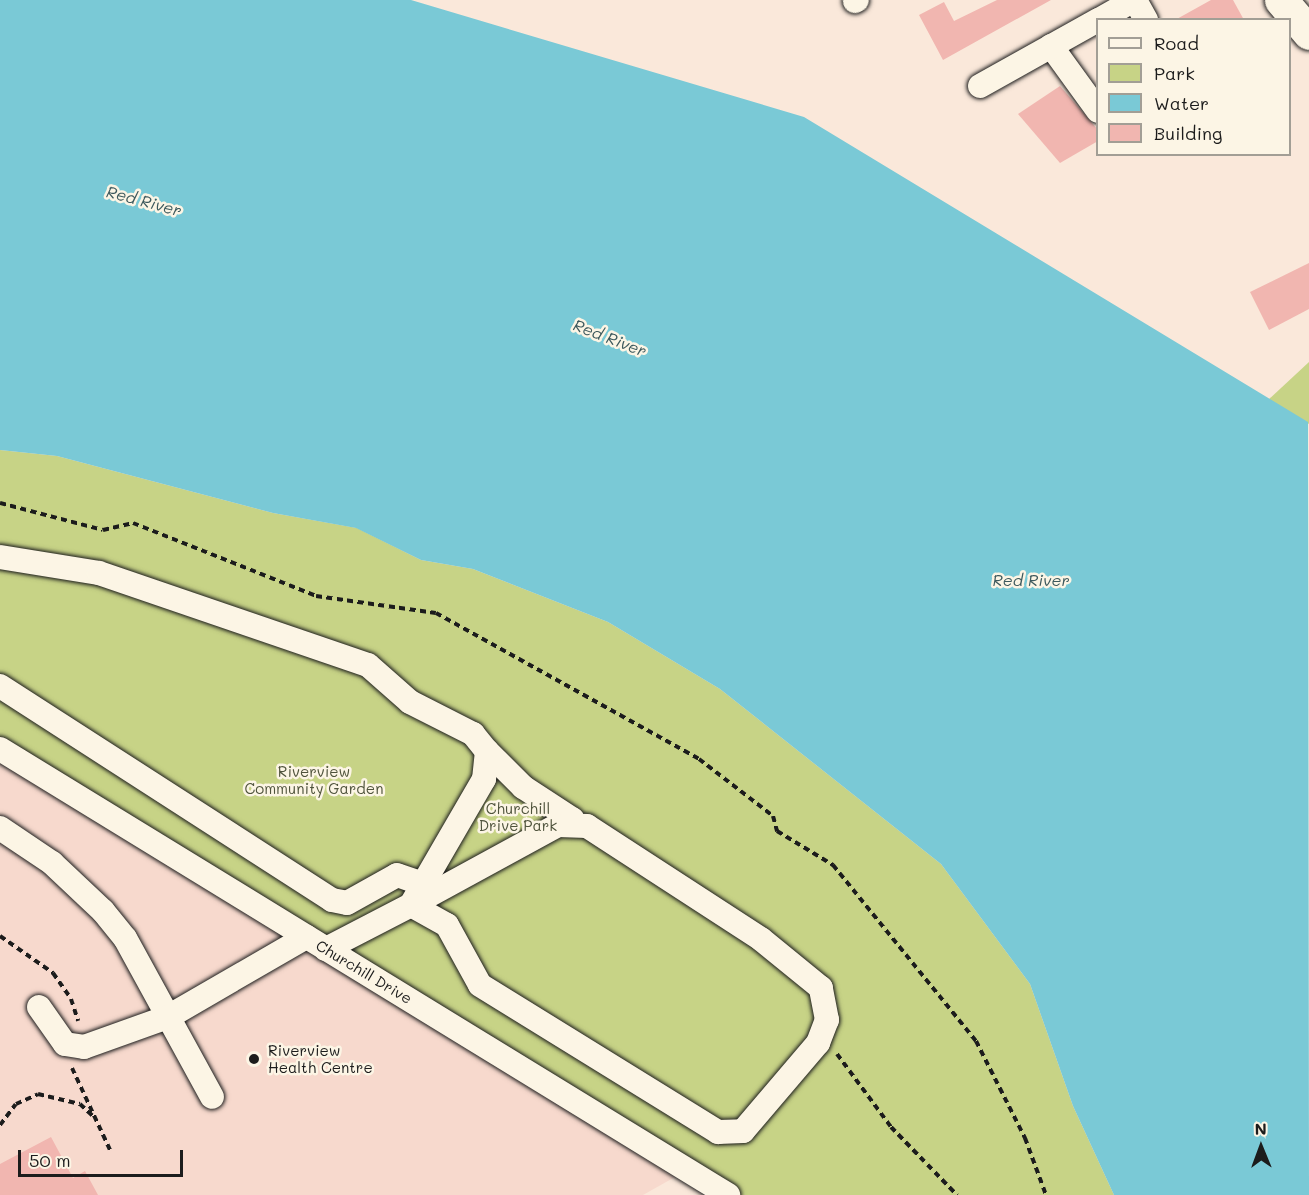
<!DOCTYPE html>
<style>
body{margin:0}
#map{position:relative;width:1309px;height:1195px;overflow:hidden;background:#fae8da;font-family:Mali,sans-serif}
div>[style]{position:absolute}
.built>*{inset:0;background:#f7d9cd}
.green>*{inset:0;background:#c7d386}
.water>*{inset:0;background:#7ac9d6}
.building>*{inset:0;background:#f1b6b0}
.path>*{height:4px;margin-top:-2px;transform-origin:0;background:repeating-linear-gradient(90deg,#1c1c1c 0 6px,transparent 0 10.5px)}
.roads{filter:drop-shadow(0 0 2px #1c1c1c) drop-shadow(0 0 2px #1c1c1c)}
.minor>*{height:24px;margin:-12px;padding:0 12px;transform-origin:12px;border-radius:12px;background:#fcf5e5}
.highway>*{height:33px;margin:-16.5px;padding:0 16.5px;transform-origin:16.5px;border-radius:16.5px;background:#fcf5e5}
.dots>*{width:16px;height:16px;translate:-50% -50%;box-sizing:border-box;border:3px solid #fcf5e5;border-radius:50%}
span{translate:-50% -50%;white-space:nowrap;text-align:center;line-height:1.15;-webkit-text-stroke:5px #fcf5e5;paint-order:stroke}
.park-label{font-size:15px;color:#4f533c}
.street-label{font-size:15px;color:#1c1c1c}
.poi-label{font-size:15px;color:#1c1c1c}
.left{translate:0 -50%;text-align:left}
.water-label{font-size:16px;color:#3d595d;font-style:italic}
.legend{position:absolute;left:1096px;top:18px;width:195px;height:138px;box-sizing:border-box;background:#fcf5e5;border:2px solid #a29e95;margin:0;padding:8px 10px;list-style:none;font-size:18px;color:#1c1c1c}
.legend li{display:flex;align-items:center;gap:12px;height:30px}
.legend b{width:30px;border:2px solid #a29e95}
.north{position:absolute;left:1231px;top:1117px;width:60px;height:60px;-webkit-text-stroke:4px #fcf5e5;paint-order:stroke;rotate:359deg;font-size:16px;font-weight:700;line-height:24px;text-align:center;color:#1c1c1c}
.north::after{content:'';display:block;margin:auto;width:21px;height:27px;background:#1c1c1c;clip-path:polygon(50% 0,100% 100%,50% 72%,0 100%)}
.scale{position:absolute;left:18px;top:1150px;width:165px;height:27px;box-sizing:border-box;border:3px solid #1c1c1c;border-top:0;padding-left:8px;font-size:18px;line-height:21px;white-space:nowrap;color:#1c1c1c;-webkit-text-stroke:4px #fcf5e5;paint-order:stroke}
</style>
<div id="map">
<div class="built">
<div style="clip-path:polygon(0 749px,691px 1168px,643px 1195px,0 1195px)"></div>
</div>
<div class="green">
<div style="clip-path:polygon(1309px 362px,1309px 424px,1268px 400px)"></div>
<div style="clip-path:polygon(0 450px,57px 456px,273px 513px,357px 528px,421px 560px,473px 569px,608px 622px,720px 689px,941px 864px,1030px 984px,1073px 1106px,1114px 1195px,728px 1195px,0 749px)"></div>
</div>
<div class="water">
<div style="clip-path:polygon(0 0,411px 0,804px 117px,1308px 422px,1309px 1195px,1114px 1195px,1073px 1106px,1030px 984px,941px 864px,720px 689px,608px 622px,473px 569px,421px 560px,356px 528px,273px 513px,57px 456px,0 450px)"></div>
</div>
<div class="building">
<div style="clip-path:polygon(997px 0,1051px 0,943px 60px,919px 15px,944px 2px,954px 21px)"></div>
<div style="clip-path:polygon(1211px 0,1233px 0,1244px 20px,1175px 20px)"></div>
<div style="clip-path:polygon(1060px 86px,1098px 130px,1098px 141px,1060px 163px,1018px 114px)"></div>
<div style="clip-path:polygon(1309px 263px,1309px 309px,1269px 330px,1250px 292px)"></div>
<div style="clip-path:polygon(51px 1137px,73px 1178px,85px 1171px,98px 1195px,0 1195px,0 1164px)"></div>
</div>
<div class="path">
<div style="left:0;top:503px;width:106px;rotate:14.7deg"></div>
<div style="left:103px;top:530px;width:31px;rotate:-13deg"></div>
<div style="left:133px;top:523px;width:197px;rotate:21.7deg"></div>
<div style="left:316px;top:596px;width:121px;rotate:8.1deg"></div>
<div style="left:436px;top:613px;width:301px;rotate:29deg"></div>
<div style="left:699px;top:759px;width:93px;rotate:37.6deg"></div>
<div style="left:773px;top:816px;width:16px;rotate:75deg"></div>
<div style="left:777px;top:831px;width:66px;rotate:31.3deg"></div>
<div style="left:833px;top:865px;width:227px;rotate:50.9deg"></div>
<div style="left:976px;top:1041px;width:109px;rotate:63.2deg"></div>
<div style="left:1025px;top:1138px;width:61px;rotate:69.8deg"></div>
<div style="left:0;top:936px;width:65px;rotate:34.9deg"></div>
<div style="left:53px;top:973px;width:32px;rotate:55deg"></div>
<div style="left:71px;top:999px;width:23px;rotate:72deg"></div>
<div style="left:837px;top:1054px;width:91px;rotate:53.5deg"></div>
<div style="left:891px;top:1127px;width:95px;rotate:45.9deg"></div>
<div style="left:72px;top:1068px;width:93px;rotate:65.1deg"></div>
<div style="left:0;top:1125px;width:26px;rotate:-53deg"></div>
<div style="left:16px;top:1104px;width:24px;rotate:-24deg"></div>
<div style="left:38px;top:1094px;width:43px;rotate:13.4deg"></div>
<div style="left:80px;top:1104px;width:19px;rotate:43deg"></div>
</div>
<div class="roads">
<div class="minor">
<div style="left:1135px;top:0;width:23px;rotate:61deg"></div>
<div style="left:855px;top:1px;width:2px;rotate:-27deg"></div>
<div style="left:1099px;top:20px;width:40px;rotate:-29.7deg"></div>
<div style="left:1051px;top:46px;width:80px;rotate:54.1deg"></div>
<div style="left:980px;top:86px;width:135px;rotate:-29.2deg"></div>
<div style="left:0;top:557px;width:100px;rotate:9.2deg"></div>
<div style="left:99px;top:573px;width:284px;rotate:18.9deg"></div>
<div style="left:368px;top:665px;width:56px;rotate:41.4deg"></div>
<div style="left:410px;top:702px;width:71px;rotate:26.9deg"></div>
<div style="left:473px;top:734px;width:22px;rotate:51deg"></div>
<div style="left:487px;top:751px;width:28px;rotate:96deg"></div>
<div style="left:484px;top:779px;width:146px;rotate:120.1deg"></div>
<div style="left:411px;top:905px;width:41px;rotate:29.1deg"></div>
<div style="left:447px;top:925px;width:68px;rotate:61.2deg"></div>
<div style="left:480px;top:985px;width:280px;rotate:31.7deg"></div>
<div style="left:718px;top:1132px;width:25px;rotate:-2deg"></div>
<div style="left:743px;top:1131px;width:116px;rotate:-49.6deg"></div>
<div style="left:818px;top:1043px;width:25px;rotate:-69deg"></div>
<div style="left:827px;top:1020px;width:33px;rotate:-101deg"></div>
<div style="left:821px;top:988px;width:77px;rotate:-140.8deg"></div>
<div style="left:761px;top:939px;width:207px;rotate:-147deg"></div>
<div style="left:587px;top:826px;width:29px;rotate:-178deg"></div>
<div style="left:558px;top:825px;width:167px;rotate:151.4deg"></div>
<div style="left:411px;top:905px;width:96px;rotate:152.6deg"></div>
<div style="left:0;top:686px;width:395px;rotate:32.8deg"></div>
<div style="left:332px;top:900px;width:15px;rotate:11deg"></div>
<div style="left:347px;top:903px;width:57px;rotate:-29.2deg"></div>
<div style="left:397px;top:875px;width:28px;rotate:19deg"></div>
<div style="left:0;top:749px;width:854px;rotate:31.49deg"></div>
<div style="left:487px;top:751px;width:51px;rotate:45deg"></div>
<div style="left:523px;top:787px;width:59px;rotate:33.1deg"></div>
<div style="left:572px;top:819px;width:6px;rotate:90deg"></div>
<div style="left:0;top:828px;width:63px;rotate:33.9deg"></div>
<div style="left:52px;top:863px;width:70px;rotate:43.3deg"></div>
<div style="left:103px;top:911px;width:35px;rotate:51deg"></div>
<div style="left:125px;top:938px;width:181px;rotate:61.3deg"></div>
<div style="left:39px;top:1007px;width:45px;rotate:54.9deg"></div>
<div style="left:65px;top:1044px;width:19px;rotate:9deg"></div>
<div style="left:84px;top:1047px;width:89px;rotate:-19.7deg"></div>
<div style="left:168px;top:1017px;width:160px;rotate:-30.1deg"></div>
</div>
<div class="highway">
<div style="left:1281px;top:0;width:43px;rotate:49.7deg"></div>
</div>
</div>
<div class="dots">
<div style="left:254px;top:1059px;background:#1c1c1c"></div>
</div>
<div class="park-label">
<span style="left:314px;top:780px">Riverview<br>Community Garden</span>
<span style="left:518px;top:817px">Churchill<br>Drive Park</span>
</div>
<div class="street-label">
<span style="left:364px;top:972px;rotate:31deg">Churchill Drive</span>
</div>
<div class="poi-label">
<span class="left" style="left:268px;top:1059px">Riverview<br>Health Centre</span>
</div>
<div class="water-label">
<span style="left:144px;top:201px;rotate:15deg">Red River</span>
<span style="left:610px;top:338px;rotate:21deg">Red River</span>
<span style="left:1031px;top:580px">Red River</span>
</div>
<ul class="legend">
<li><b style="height:8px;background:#fcf5e5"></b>Road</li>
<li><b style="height:16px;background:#c7d386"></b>Park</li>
<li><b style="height:16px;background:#7ac9d6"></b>Water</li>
<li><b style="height:16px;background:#f1b6b0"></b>Building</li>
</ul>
<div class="north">N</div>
<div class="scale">50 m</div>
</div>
